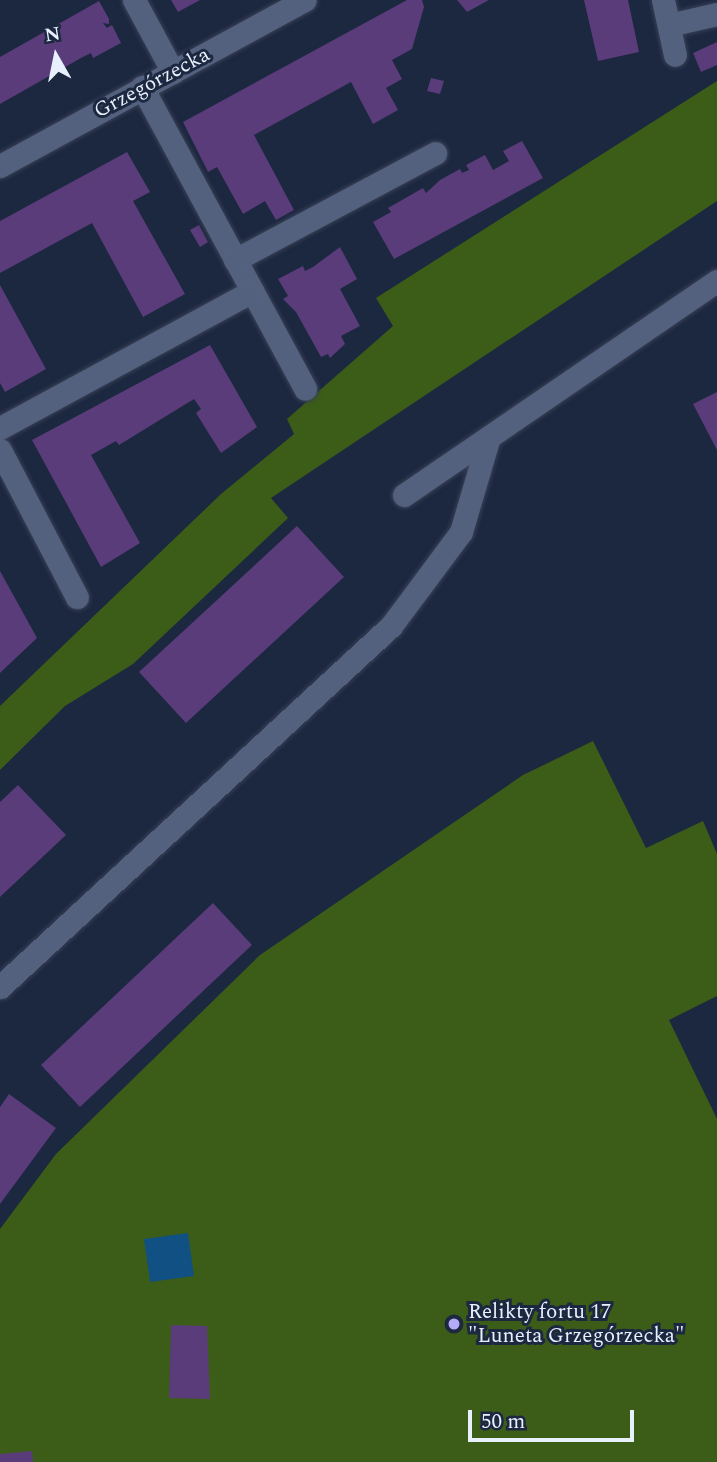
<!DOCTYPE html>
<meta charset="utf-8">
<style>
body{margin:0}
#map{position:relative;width:717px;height:1462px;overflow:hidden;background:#1c2740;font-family:Spectral,serif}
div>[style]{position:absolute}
.forest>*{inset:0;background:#3c5d18}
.water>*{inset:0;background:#105082}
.building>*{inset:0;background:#593c79}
.roads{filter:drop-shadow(0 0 2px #384055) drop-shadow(0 0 2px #384055)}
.minor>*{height:23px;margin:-11.5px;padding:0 11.5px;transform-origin:11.5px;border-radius:11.5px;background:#54617e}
.dots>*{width:19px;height:19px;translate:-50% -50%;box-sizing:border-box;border:4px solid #1c2740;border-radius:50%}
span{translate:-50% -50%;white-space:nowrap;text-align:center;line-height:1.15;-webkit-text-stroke:6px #1c2740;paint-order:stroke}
.street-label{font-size:21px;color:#e8effd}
.poi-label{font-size:21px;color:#e8effd}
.left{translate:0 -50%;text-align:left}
.north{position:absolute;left:21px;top:21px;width:70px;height:70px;-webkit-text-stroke:5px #1c2740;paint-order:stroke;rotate:351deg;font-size:19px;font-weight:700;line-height:28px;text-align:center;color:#e8effd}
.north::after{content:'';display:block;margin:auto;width:24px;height:32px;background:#e8effd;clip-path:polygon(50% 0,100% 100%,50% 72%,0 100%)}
.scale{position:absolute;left:468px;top:1410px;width:166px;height:32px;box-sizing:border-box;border:4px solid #e8effd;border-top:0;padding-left:9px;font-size:21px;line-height:24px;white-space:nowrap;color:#e8effd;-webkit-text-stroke:5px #1c2740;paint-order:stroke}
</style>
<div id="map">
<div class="forest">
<div style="clip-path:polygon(717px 81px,717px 201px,271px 498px,288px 518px,133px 664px,65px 706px,0 770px,0 706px,221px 494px,294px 434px,287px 419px,393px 326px,376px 298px)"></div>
<div style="clip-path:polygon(593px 741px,646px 848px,703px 821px,717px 854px,717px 996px,669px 1020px,717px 1119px,717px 1462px,0 1462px,0 1229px,56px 1154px,260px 955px,523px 775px)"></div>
</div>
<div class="water">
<div style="clip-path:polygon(188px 1233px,194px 1276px,150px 1282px,144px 1239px)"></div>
</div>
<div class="building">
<div style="clip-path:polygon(171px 0,200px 0,178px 12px)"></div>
<div style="clip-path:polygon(407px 0,422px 0,424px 7px,412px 49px,392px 60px,402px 79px,386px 88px,398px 110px,373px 124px,351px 82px,254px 135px,294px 210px,276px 220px,265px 201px,243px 214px,217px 167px,208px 172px,183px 122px)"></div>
<div style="clip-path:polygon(457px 0,489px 0,467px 12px)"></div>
<div style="clip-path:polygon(584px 0,628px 0,639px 52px,598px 61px)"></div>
<div style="clip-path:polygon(99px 1px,109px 19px,109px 24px,103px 23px,107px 28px,112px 25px,121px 43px,93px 58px,91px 53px,81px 58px,0 104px,0 57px)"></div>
<div style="clip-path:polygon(717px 42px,717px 65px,701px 72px,693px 53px)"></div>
<div style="clip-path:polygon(431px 78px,444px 81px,440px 94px,427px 91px)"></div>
<div style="clip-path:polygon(522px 141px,543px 178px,394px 259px,373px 222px,391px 212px,388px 208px,423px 188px,426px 193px,440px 180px,460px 169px,462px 173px,469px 170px,466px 165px,485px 155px,493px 170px,509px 161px,503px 151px)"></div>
<div style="clip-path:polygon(127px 152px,150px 192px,133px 201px,185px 294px,143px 317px,92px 223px,0 273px,0 221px)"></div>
<div style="clip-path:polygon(199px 225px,208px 242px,200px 247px,190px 230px)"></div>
<div style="clip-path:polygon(340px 247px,357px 279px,340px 289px,360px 326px,341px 336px,345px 344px,330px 358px,328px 354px,321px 357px,296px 312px,283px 299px,288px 296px,278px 279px,303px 266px,305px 271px,313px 267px)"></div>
<div style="clip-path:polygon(0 285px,46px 369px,5px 392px,0 383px)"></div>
<div style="clip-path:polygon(210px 345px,257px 427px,221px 453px,196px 413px,201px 409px,194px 399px,119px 445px,116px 441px,91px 455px,140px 543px,101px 567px,32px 440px)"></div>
<div style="clip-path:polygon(717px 392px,717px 450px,693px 404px)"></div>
<div style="clip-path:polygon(297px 526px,344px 577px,186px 723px,139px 672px)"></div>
<div style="clip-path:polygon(0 571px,37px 638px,0 673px)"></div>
<div style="clip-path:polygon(18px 785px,66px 835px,0 897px,0 802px)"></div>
<div style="clip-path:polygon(213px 903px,252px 945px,80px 1107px,41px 1065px)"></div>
<div style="clip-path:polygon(9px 1094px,56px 1128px,0 1204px,0 1107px)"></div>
<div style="clip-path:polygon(171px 1325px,207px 1326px,210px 1399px,169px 1398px)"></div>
<div style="clip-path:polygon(32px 1451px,33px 1462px,0 1462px,0 1454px)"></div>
</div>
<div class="roads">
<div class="minor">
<div style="left:134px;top:0;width:82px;rotate:61.6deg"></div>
<div style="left:663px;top:0;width:56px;rotate:77.7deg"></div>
<div style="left:669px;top:25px;width:49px;rotate:-12.9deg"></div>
<div style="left:142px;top:87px;width:343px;rotate:61.6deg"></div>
<div style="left:0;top:166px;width:347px;rotate:-28.6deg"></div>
<div style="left:235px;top:260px;width:227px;rotate:-28.1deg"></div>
<div style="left:0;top:428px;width:287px;rotate:-28.5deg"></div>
<div style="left:0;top:450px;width:166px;rotate:62.4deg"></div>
<div style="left:404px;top:495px;width:379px;rotate:-34.4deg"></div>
<div style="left:0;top:987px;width:532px;rotate:-42.72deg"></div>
<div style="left:391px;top:626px;width:117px;rotate:-53.3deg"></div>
<div style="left:461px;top:532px;width:99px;rotate:-73.6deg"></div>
</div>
</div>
<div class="dots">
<div style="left:454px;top:1324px;background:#b5acf9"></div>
</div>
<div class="street-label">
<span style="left:152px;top:83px;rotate:-28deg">Grzegórzecka</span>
</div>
<div class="poi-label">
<span class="left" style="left:468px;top:1324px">Relikty fortu 17<br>"Luneta Grzegórzecka"</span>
</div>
<div class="north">N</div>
<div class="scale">50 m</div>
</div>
